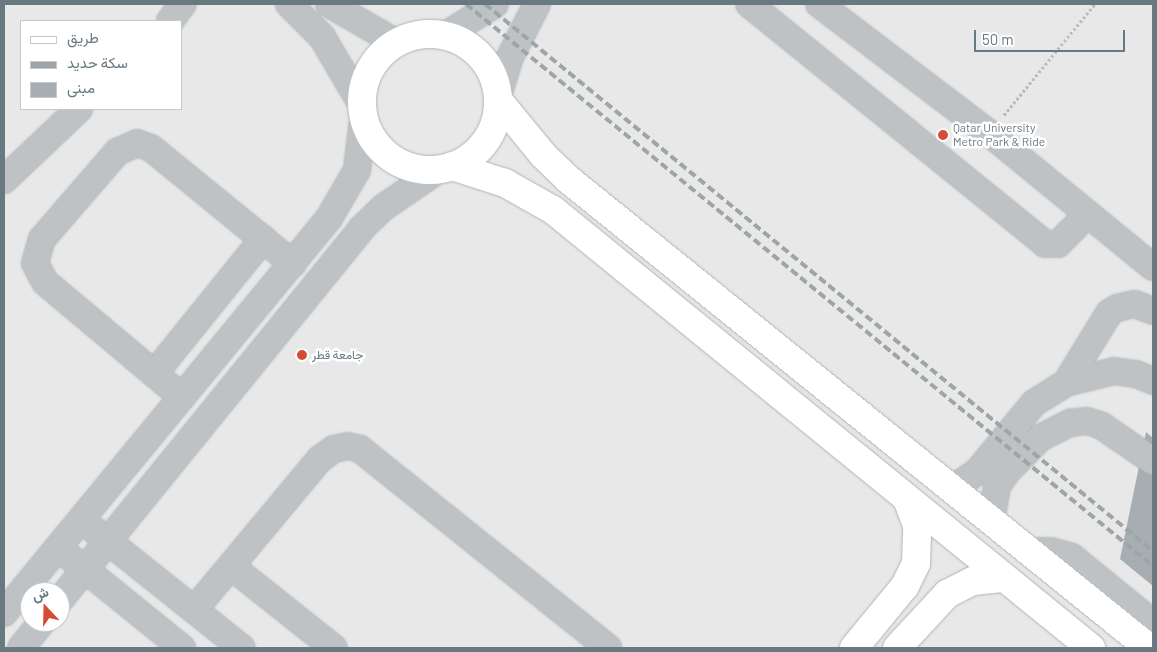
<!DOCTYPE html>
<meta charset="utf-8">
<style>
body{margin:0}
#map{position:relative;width:1157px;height:652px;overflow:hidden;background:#f6f6f3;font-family:Barlow,Vazirmatn,sans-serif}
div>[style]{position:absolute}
.built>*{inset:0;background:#e7e8e7}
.building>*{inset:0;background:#a6aeb2}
.path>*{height:3px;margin-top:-1.5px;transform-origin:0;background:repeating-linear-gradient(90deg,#b8bbbd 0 2.5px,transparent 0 5px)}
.roads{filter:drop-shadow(0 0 1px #afb5b8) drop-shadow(0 0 1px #afb5b8)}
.minor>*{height:26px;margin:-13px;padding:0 13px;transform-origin:13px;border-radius:13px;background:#bec2c5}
.major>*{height:28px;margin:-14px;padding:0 14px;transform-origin:14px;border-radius:14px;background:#fff}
.major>.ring{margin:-14px;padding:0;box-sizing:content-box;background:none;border:28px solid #fff;border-radius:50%}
.rail>*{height:4px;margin-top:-2px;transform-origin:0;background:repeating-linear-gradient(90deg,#9ea5a9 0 8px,transparent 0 12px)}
.dots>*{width:14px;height:14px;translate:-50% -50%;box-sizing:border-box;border:2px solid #fff;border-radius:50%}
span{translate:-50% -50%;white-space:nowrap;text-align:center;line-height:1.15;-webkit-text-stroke:5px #fff;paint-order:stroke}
.poi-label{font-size:12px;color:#687982}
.left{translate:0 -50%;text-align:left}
.frame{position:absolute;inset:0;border:5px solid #687982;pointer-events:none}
.legend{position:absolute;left:20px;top:20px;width:162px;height:90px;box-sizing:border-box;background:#fff;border:1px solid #c3c9cd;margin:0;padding:6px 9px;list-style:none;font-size:15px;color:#687982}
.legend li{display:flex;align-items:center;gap:10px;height:25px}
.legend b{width:25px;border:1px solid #c3c9cd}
.north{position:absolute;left:20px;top:582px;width:50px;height:50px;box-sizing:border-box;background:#fff;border:1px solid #c3c9cd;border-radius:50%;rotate:339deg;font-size:14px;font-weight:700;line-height:20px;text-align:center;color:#687982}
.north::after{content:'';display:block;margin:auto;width:18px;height:22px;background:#d54c35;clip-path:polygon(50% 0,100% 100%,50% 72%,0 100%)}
.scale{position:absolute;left:974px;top:30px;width:151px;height:22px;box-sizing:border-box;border:2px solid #687982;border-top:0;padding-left:6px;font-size:15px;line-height:18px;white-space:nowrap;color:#687982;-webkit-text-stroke:4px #fff;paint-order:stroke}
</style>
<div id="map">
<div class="built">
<div style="clip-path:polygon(evenodd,4px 4px,1153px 4px,1153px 648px,4px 648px,4px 4px,21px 21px,181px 21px,181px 109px,21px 109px,21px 21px,4px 4px,30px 592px,60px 592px,60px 622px,30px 622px,30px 592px)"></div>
</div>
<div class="building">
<div style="clip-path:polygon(1146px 432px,1153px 438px,1153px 586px,1120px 559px)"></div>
</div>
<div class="path">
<div style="left:1004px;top:115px;width:144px;rotate:-50.7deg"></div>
</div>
<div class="roads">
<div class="minor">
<div style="left:289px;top:4px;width:47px;rotate:45deg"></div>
<div style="left:322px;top:37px;width:79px;rotate:59.5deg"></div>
<div style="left:329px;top:4px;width:78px;rotate:29.8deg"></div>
<div style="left:749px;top:4px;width:381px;rotate:39deg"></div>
<div style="left:1045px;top:244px;width:13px"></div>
<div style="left:1058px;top:244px;width:25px;rotate:-45deg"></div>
<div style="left:819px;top:4px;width:213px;rotate:37.2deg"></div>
<div style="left:989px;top:133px;width:212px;rotate:39.3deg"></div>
<div style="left:170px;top:21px;width:21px;rotate:-53deg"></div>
<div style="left:444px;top:36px;width:60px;rotate:-32.1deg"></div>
<div style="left:498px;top:96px;width:39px;rotate:-73deg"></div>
<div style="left:509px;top:59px;width:62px;rotate:-63deg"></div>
<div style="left:4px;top:180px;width:103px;rotate:-43.4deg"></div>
<div style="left:154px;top:374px;width:174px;rotate:-51.1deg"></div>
<div style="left:1066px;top:383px;width:82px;rotate:-58.4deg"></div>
<div style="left:1109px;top:313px;width:9px;rotate:-32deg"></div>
<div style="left:1117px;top:308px;width:18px;rotate:-13deg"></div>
<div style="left:1135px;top:304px;width:19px;rotate:21deg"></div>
<div style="left:182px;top:397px;width:179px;rotate:-140deg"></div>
<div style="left:45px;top:282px;width:21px;rotate:-118deg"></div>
<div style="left:35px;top:263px;width:25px;rotate:-74deg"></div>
<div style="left:42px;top:239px;width:115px;rotate:-49.2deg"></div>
<div style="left:117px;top:152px;width:22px;rotate:-24deg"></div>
<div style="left:137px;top:143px;width:15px;rotate:20deg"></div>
<div style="left:151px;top:148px;width:183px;rotate:39.2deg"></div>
<div style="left:948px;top:486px;width:13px;rotate:-13deg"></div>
<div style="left:961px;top:483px;width:21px;rotate:-35deg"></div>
<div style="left:978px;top:471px;width:88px;rotate:-50.5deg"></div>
<div style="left:1034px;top:403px;width:38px;rotate:-32deg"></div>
<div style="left:1066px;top:383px;width:49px;rotate:-14deg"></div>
<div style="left:1114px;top:371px;width:22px;rotate:8deg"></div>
<div style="left:1136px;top:374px;width:18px;rotate:22deg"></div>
<div style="left:991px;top:521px;width:36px;rotate:-80deg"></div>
<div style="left:997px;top:486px;width:16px;rotate:-55deg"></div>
<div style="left:1006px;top:473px;width:49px;rotate:-45.8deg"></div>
<div style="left:1040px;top:438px;width:34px;rotate:-27deg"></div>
<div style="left:1070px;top:423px;width:17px;rotate:-7deg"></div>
<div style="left:1087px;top:421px;width:16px;rotate:18deg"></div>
<div style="left:1102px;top:426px;width:62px;rotate:34.5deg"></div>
<div style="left:94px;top:530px;width:189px;rotate:38.6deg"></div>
<div style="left:1029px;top:551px;width:22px"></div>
<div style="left:1051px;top:551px;width:22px;rotate:16deg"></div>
<div style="left:1072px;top:557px;width:104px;rotate:39.2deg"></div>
<div style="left:71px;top:558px;width:143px;rotate:39deg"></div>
<div style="left:232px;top:567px;width:130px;rotate:38.5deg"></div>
<div style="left:60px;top:600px;width:478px;rotate:-50.9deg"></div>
<div style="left:361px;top:229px;width:32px;rotate:-44deg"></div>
<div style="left:384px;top:207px;width:65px;rotate:-34.4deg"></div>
<div style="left:194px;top:610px;width:197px;rotate:-50.2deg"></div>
<div style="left:320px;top:459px;width:17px;rotate:-36deg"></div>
<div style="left:334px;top:449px;width:14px;rotate:-12deg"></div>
<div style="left:348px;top:446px;width:12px;rotate:14deg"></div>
<div style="left:360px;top:449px;width:318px;rotate:38.7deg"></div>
<div style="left:4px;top:613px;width:512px;rotate:-50.55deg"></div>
<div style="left:329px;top:218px;width:56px;rotate:-59.7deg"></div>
<div style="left:357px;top:170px;width:51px;rotate:-83.3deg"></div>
<div style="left:21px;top:648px;width:33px;rotate:-51deg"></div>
</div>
<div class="major">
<div class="ring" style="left:362px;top:34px;width:108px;height:108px"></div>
<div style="left:498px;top:100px;width:71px;rotate:50.7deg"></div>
<div style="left:543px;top:155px;width:36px;rotate:44deg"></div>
<div style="left:569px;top:180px;width:745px;rotate:38.9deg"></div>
<div style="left:452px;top:166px;width:56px;rotate:17.8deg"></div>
<div style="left:505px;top:183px;width:55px;rotate:29.4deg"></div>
<div style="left:553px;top:210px;width:694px;rotate:39.15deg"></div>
<div style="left:854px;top:648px;width:80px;rotate:-50.6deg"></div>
<div style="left:905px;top:586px;width:25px;rotate:-64deg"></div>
<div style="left:916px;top:563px;width:38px;rotate:-88deg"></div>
<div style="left:917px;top:525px;width:26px;rotate:-111deg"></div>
<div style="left:897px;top:648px;width:74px;rotate:-47.2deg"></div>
<div style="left:947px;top:594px;width:29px;rotate:-27deg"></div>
<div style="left:973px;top:581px;width:29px;rotate:-6deg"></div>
</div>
</div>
<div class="rail">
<div style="left:466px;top:4px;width:888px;rotate:39.28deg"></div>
<div style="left:485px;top:4px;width:863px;rotate:39.31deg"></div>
</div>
<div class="dots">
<div style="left:943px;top:135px;background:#d54c35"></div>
<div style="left:302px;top:355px;background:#d54c35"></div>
</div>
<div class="poi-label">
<span class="left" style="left:953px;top:135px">Qatar University<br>Metro Park &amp; Ride</span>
<span class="left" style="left:312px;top:355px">جامعة قطر</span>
</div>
<div class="frame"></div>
<ul class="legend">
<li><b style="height:6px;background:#fff"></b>طريق</li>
<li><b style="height:6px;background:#9ea5a9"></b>سكة حديد</li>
<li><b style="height:14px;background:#a6aeb2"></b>مبنى</li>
</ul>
<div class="north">ش</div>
<div class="scale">50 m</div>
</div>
